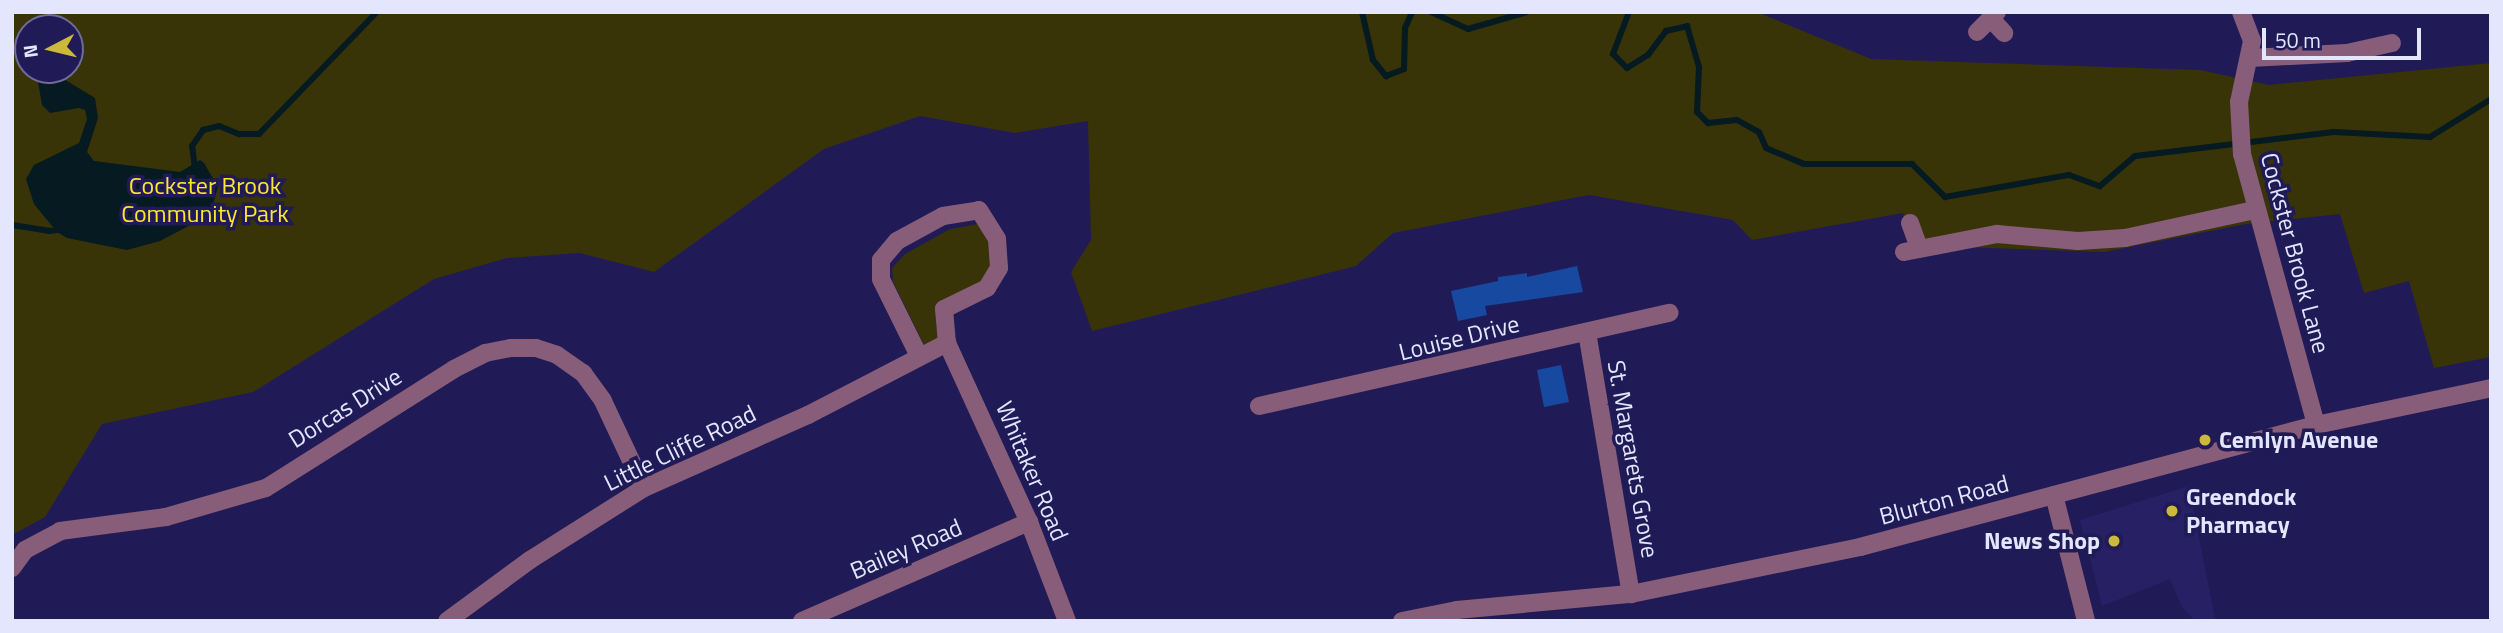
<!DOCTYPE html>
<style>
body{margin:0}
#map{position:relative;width:2503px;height:633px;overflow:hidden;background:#201b57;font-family:"Titillium Web",sans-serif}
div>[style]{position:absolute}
.built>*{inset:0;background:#272065}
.green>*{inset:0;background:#393308}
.water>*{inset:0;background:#051a21}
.stream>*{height:6px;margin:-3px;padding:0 3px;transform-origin:3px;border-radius:3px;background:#051a21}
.building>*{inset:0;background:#1749a1}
.minor>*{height:18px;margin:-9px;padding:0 9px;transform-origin:9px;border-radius:9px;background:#885d79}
.dots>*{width:19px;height:19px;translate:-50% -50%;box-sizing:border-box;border:4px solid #201b57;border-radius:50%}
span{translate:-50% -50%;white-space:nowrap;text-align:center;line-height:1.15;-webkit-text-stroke:7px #201b57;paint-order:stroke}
.park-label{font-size:24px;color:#ffe62e}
.street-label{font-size:24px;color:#e4e6fe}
.poi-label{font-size:24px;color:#e4e6fe;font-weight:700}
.left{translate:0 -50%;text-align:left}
.right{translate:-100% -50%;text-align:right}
.frame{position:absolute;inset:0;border:14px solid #e4e6fe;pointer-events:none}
.north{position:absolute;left:14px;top:14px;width:70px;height:70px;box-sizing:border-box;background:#201b57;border:2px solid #6e6c9a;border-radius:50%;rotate:263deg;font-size:19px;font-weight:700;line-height:28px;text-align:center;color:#e4e6fe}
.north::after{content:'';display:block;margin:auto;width:24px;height:32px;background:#ccb939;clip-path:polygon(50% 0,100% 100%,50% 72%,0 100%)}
.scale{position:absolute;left:2262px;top:28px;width:159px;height:32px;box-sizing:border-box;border:4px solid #e4e6fe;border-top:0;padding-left:9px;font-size:21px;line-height:24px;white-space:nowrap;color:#e4e6fe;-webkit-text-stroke:5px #201b57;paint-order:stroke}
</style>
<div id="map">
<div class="built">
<div style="clip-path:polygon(2189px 486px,2215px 619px,2195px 621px,2182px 607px,2170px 579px,2102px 606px,2080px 520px)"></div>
</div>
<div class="green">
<div style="clip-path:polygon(evenodd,12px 12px,1757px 12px,1871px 59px,2200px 70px,2269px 85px,2491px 63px,2491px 357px,2434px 368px,2409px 281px,2364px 293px,2340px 214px,2246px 224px,2104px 252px,1958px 247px,1914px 257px,1903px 213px,1752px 240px,1733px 220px,1589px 195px,1393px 233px,1356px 266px,1092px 331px,1071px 272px,1091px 240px,1088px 121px,1015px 133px,920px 116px,824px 149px,654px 272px,580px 253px,507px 258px,434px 279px,253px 392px,102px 424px,45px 517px,12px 535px,12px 12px,28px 28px,70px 28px,70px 70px,28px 70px,28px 28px)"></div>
<div style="clip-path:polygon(978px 224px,992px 247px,989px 280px,939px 310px,936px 326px,940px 339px,926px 349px,893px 282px,892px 268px,905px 254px,950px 229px)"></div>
</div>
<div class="water">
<div style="clip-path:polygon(36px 70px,49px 70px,95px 98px,98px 118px,87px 152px,94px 161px,180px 172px,200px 160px,204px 163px,218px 187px,213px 204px,198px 221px,160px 241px,127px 250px,67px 238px,57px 232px,34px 204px,26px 179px,34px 165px,79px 143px,87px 119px,85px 110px,79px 108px,50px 113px,42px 105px)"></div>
</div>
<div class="stream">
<div style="left:1362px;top:12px;width:49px;rotate:77.1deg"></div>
<div style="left:1373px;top:60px;width:21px;rotate:51deg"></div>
<div style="left:1386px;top:76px;width:19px;rotate:-21deg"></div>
<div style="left:1404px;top:69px;width:41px;rotate:-88.6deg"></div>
<div style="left:1405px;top:28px;width:17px;rotate:-66deg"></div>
<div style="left:1431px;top:12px;width:41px;rotate:24.7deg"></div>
<div style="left:1468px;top:29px;width:61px;rotate:-16.1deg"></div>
<div style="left:1629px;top:12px;width:45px;rotate:110.9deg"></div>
<div style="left:1613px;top:54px;width:20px;rotate:45deg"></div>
<div style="left:1627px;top:68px;width:25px;rotate:-32deg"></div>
<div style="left:1648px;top:55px;width:30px;rotate:-53deg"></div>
<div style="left:1666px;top:31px;width:22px;rotate:-13deg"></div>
<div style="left:1687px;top:26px;width:43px;rotate:73.7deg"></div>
<div style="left:1699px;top:67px;width:45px;rotate:92.5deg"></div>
<div style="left:1697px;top:112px;width:16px;rotate:45deg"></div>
<div style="left:1708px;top:123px;width:29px;rotate:-6deg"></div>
<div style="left:1737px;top:120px;width:25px;rotate:29deg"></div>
<div style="left:1759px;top:132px;width:17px;rotate:66deg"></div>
<div style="left:1766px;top:148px;width:41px;rotate:22.8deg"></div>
<div style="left:1804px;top:164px;width:108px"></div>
<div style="left:1912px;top:164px;width:47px;rotate:45deg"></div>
<div style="left:1945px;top:197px;width:126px;rotate:-10.1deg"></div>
<div style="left:2069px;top:175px;width:33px;rotate:20deg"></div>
<div style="left:2100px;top:186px;width:46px;rotate:-40.6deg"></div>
<div style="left:2135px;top:156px;width:200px;rotate:-6.9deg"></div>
<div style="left:2334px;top:132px;width:96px;rotate:3deg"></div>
<div style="left:2430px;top:137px;width:72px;rotate:-31.9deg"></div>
<div style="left:195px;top:169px;width:23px;rotate:-97deg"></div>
<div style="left:192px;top:146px;width:19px;rotate:-55deg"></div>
<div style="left:203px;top:130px;width:16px;rotate:-14deg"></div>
<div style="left:219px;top:126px;width:22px;rotate:22deg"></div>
<div style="left:239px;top:134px;width:20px"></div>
<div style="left:259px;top:134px;width:170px;rotate:-46deg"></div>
<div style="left:12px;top:225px;width:37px;rotate:9deg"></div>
<div style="left:49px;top:231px;width:16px;rotate:-7deg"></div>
</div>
<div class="building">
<div style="clip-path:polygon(1577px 266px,1583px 292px,1485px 306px,1487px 315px,1458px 321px,1451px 291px,1498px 281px,1498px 277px,1527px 273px,1527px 277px)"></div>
<div style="clip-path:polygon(1561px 365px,1569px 402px,1544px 407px,1537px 370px)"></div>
</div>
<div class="minor">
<div style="left:2241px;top:12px;width:31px;rotate:69deg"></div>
<div style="left:2252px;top:41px;width:62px;rotate:102deg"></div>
<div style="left:2239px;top:102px;width:52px;rotate:86.7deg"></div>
<div style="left:2242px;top:154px;width:281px;rotate:74.7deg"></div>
<div style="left:1992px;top:20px;width:18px;rotate:47deg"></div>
<div style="left:1977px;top:32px;width:28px;rotate:-45deg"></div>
<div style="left:2250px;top:58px;width:97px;rotate:-3deg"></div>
<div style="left:2347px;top:53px;width:46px;rotate:-12.5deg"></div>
<div style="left:1910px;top:223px;width:27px;rotate:70deg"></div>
<div style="left:1904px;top:252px;width:95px;rotate:-11deg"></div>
<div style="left:1997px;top:234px;width:81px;rotate:4.9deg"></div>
<div style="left:2078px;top:241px;width:47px;rotate:-3.7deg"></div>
<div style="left:2125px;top:238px;width:132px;rotate:-12.2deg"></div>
<div style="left:1587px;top:332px;width:266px;rotate:80.5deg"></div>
<div style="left:947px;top:343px;width:197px;rotate:65.4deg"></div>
<div style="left:1029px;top:522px;width:106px;rotate:69deg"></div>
<div style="left:919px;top:356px;width:86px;rotate:-116.3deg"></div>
<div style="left:881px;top:279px;width:19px;rotate:-90deg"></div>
<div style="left:881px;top:260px;width:25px;rotate:-50deg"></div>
<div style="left:897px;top:241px;width:52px;rotate:-28.5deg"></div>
<div style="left:943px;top:216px;width:36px;rotate:-9deg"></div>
<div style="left:979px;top:210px;width:34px;rotate:58deg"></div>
<div style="left:997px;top:239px;width:29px;rotate:86deg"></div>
<div style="left:999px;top:268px;width:23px;rotate:121deg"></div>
<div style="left:987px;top:288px;width:48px;rotate:154deg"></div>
<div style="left:944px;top:309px;width:34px;rotate:85deg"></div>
<div style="left:1259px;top:406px;width:421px;rotate:-12.8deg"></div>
<div style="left:2054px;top:495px;width:130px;rotate:75.7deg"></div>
<div style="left:12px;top:568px;width:22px;rotate:-54deg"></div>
<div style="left:25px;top:550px;width:40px;rotate:-28deg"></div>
<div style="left:60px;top:531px;width:107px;rotate:-7.5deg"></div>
<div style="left:166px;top:517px;width:104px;rotate:-16.2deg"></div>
<div style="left:266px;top:488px;width:222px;rotate:-32.3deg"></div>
<div style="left:454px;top:369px;width:35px;rotate:-27deg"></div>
<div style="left:485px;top:353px;width:26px;rotate:-11deg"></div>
<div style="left:511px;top:348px;width:25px"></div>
<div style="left:536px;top:348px;width:22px;rotate:18deg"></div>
<div style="left:557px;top:355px;width:32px;rotate:35deg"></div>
<div style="left:583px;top:373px;width:34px;rotate:54deg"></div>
<div style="left:603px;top:401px;width:96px;rotate:64.8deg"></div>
<div style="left:447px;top:621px;width:103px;rotate:-36.3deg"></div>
<div style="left:530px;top:560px;width:135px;rotate:-32.3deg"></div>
<div style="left:644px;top:488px;width:180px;rotate:-24deg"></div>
<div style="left:808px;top:415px;width:157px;rotate:-27.4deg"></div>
<div style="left:802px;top:621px;width:248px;rotate:-23.6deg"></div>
<div style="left:1402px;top:621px;width:56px;rotate:-11.3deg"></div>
<div style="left:1457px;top:610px;width:175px;rotate:-5.3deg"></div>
<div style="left:1631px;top:594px;width:234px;rotate:-11.6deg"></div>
<div style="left:1860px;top:547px;width:472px;rotate:-15deg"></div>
<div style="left:2316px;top:425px;width:179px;rotate:-11.9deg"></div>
</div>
<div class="dots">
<div style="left:2205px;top:440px;background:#ccb939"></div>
<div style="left:2172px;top:511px;background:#ccb939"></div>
<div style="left:2114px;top:541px;background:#ccb939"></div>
</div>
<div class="park-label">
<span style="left:205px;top:200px">Cockster Brook<br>Community Park</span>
</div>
<div class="street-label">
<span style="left:2295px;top:253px;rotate:75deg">Cockster Brook Lane</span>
<span style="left:1459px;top:338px;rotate:-14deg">Louise Drive</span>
<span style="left:345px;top:408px;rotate:-32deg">Dorcas Drive</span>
<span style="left:680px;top:448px;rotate:-26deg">Little Cliffe Road</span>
<span style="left:1633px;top:459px;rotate:80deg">St. Margarets Grove</span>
<span style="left:1032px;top:471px;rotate:67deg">Whitaker Road</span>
<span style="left:1944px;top:500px;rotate:-15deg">Blurton Road</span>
<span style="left:906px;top:549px;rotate:-23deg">Bailey Road</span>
</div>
<div class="poi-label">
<span class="left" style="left:2219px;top:440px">Cemlyn Avenue</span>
<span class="left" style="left:2186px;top:511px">Greendock<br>Pharmacy</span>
<span class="right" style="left:2100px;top:541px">News Shop</span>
</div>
<div class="frame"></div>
<div class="north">N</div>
<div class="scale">50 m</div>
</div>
